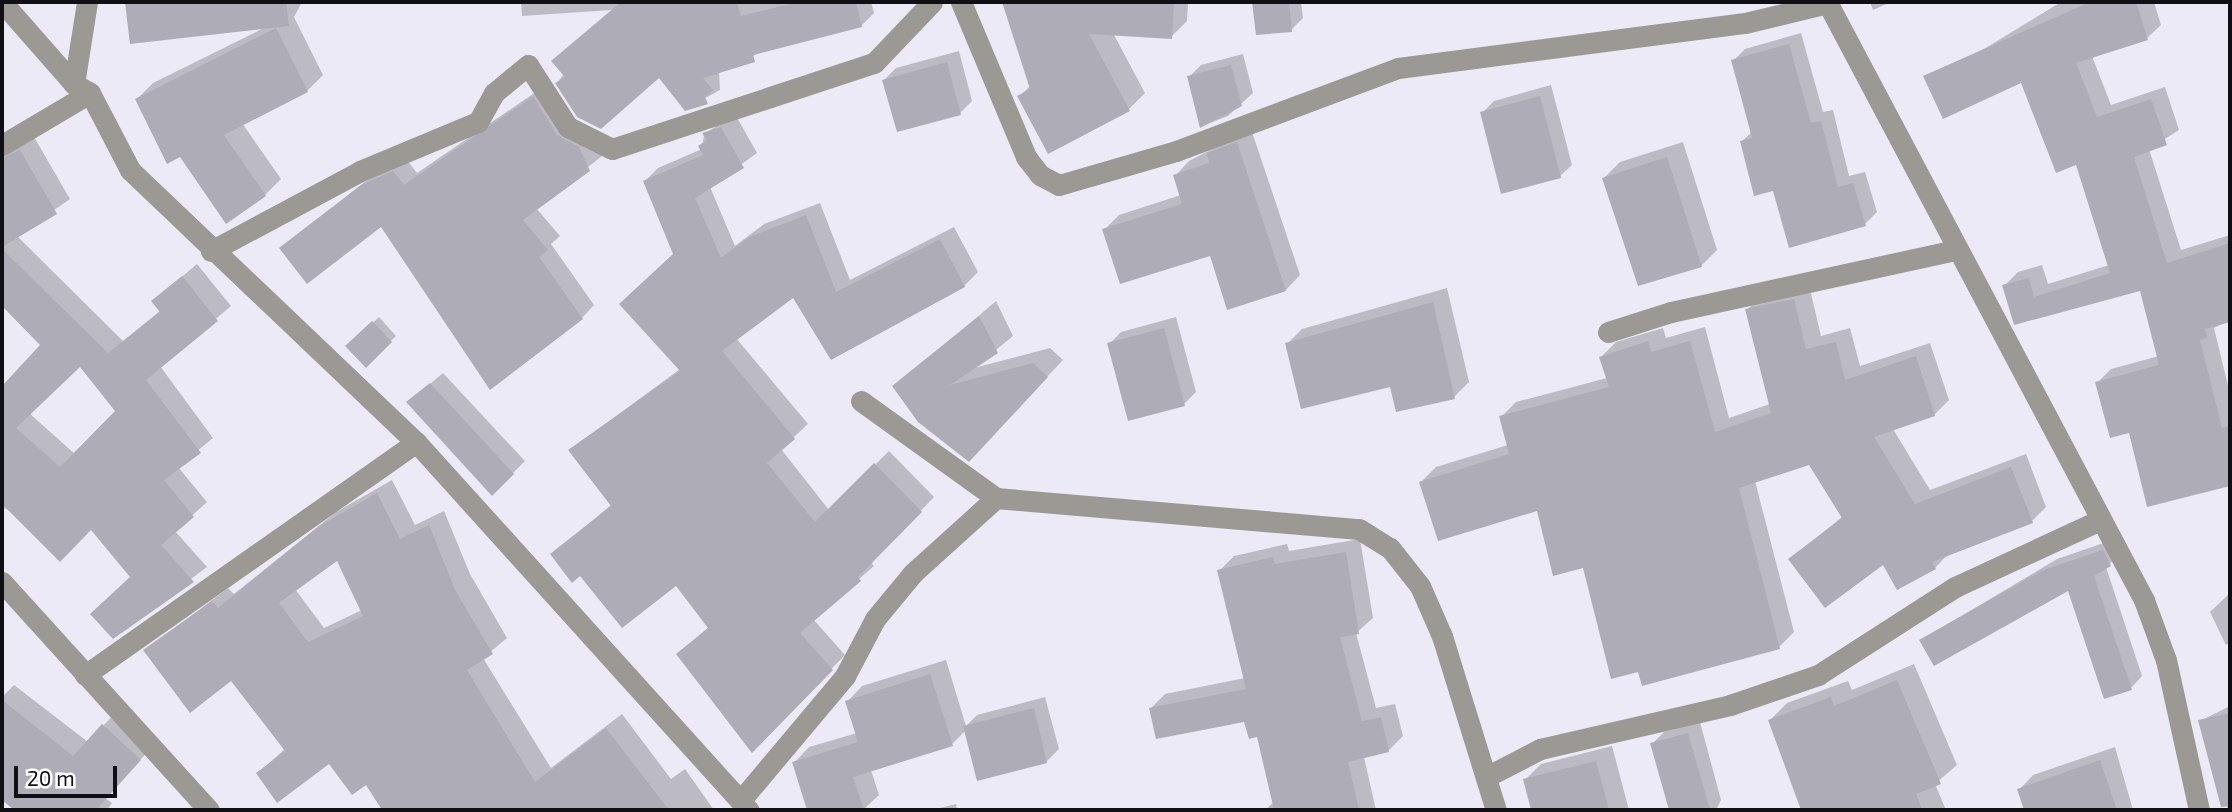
<!DOCTYPE html>
<style>
body{margin:0}
#map{position:relative;width:2232px;height:812px;overflow:hidden;background:#eceaf6;font-family:"Exo 2",sans-serif}
div>[style]{position:absolute}
.shadow>*{inset:0;background:#0003}
.building>*{inset:0;background:#aeacb7}
.street>*{height:21px;margin:-10.5px;padding:0 10.5px;transform-origin:10.5px;border-radius:10.5px;background:#9c9995}
span{translate:-50% -50%;white-space:nowrap;text-align:center;line-height:1.15;-webkit-text-stroke:5px #fff;paint-order:stroke}
.frame{position:absolute;inset:0;border:4px solid #101014;pointer-events:none}
.scale{position:absolute;left:14px;top:766px;width:103px;height:32px;box-sizing:border-box;border:4px solid #101014;border-top:0;padding-left:9px;font-size:21px;line-height:24px;white-space:nowrap;color:#101014;-webkit-text-stroke:5px #fff;paint-order:stroke}
</style>
<div id="map">
<div class="shadow">
<div style="clip-path:polygon(302px 2px,294px 17px,323px 75px,307px 91px,242px 123px,281px 179px,265px 195px,180px 155px,137px 99px,153px 83px,264px 28px,126px 4px)"></div>
<div style="clip-path:polygon(521px 2px,871px 2px,874px 13px,861px 26px,764px 51px,719px 71px,720px 90px,685px 109px,659px 76px,557px 83px,612px 10px,522px 16px)"></div>
<div style="clip-path:polygon(1004px 2px,1188px 2px,1187px 21px,1171px 37px,1113px 33px,1145px 93px,1129px 109px,1020px 96px,1031px 85px)"></div>
<div style="clip-path:polygon(1254px 2px,1301px 2px,1303px 18px,1291px 30px,1257px 33px)"></div>
<div style="clip-path:polygon(1870px 2px,1891px 2px,1873px 10px)"></div>
<div style="clip-path:polygon(2061px 2px,2154px 2px,2161px 25px,2147px 38px,2092px 56px,2111px 105px,2165px 87px,2179px 130px,2149px 149px,2181px 250px,2230px 235px,2230px 320px,2214px 328px,2230px 394px,2230px 485px,2149px 505px,2130px 431px,2097px 383px,2111px 369px,2159px 356px,2142px 289px,2015px 323px,2004px 286px,2018px 272px,2042px 265px,2048px 284px,2109px 265px,2077px 163px,2022px 81px,1979px 52px)"></div>
<div style="clip-path:polygon(1801px 33px,1823px 112px,1833px 110px,1849px 176px,1865px 172px,1877px 212px,1865px 224px,1774px 189px,1742px 141px,1752px 132px,1733px 61px,1745px 49px)"></div>
<div style="clip-path:polygon(959px 51px,972px 101px,960px 113px,884px 80px,896px 68px)"></div>
<div style="clip-path:polygon(1243px 54px,1253px 93px,1228px 116px,1202px 126px,1189px 77px,1201px 65px)"></div>
<div style="clip-path:polygon(546px 85px,570px 122px,592px 135px,602px 156px,536px 208px,560px 236px,551px 244px,594px 305px,582px 318px,381px 225px,282px 248px,376px 173px,407px 160px,417px 173px)"></div>
<div style="clip-path:polygon(1551px 85px,1572px 165px,1560px 176px,1482px 113px,1494px 101px)"></div>
<div style="clip-path:polygon(735px 114px,757px 153px,710px 187px,735px 246px,764px 224px,820px 203px,850px 280px,954px 227px,978px 272px,964px 286px,794px 296px,736px 338px,808px 424px,781px 449px,829px 510px,889px 451px,934px 497px,871px 562px,874px 566px,813px 619px,845px 655px,752px 750px,679px 654px,709px 627px,676px 584px,580px 574px,552px 555px,612px 504px,570px 450px,680px 369px,675px 254px,645px 181px,658px 168px,702px 149px,704px 134px)"></div>
<div style="clip-path:polygon(1251px 129px,1300px 275px,1286px 290px,1228px 308px,1212px 253px,1104px 230px,1119px 215px,1181px 195px,1175px 176px,1189px 161px)"></div>
<div style="clip-path:polygon(evenodd,34px 137px,70px 199px,17px 236px,123px 341px,161px 310px,153px 301px,197px 264px,231px 306px,160px 366px,213px 438px,178px 467px,207px 502px,175px 531px,207px 567px,113px 637px,132px 576px,91px 528px,2px 508px,2px 389px,43px 345px,2px 288px,2px 147px,34px 137px,81px 364px,118px 411px,75px 454px,29px 413px,81px 364px)"></div>
<div style="clip-path:polygon(1683px 142px,1717px 250px,1701px 266px,1604px 178px,1620px 162px)"></div>
<div style="clip-path:polygon(1809px 285px,1821px 336px,1850px 328px,1860px 366px,1930px 343px,1949px 400px,1934px 415px,1893px 429px,1930px 490px,2026px 454px,2046px 507px,2032px 521px,1949px 553px,1935px 568px,1791px 559px,1843px 516px,1810px 463px,1755px 481px,1794px 632px,1779px 647px,1584px 566px,1538px 508px,1421px 482px,1436px 467px,1508px 445px,1501px 417px,1516px 402px,1607px 378px,1601px 357px,1616px 342px,1663px 328px,1666px 338px,1705px 327px,1729px 418px,1770px 404px,1747px 310px,1762px 295px)"></div>
<div style="clip-path:polygon(1447px 288px,1469px 382px,1454px 397px,1391px 385px,1287px 344px,1302px 329px)"></div>
<div style="clip-path:polygon(996px 301px,1013px 336px,974px 368px,1050px 348px,1063px 360px,984px 444px,895px 387px)"></div>
<div style="clip-path:polygon(379px 317px,396px 336px,366px 365px,348px 346px)"></div>
<div style="clip-path:polygon(1176px 317px,1196px 392px,1184px 404px,1109px 344px,1121px 332px)"></div>
<div style="clip-path:polygon(443px 373px,525px 461px,492px 494px,409px 402px)"></div>
<div style="clip-path:polygon(evenodd,392px 480px,415px 525px,444px 511px,470px 574px,507px 638px,483px 658px,551px 768px,622px 714px,671px 779px,685px 769px,714px 810px,384px 810px,366px 783px,329px 762px,258px 773px,286px 748px,232px 679px,145px 651px,228px 588px,234px 594px,336px 512px,392px 480px,338px 558px,362px 610px,324px 628px,295px 589px,338px 558px)"></div>
<div style="clip-path:polygon(1360px 539px,1373px 618px,1356px 633px,1376px 708px,1395px 704px,1403px 736px,1388px 751px,1364px 757px,1376px 810px,1265px 810px,1274px 802px,1258px 735px,1245px 720px,1151px 708px,1165px 694px,1245px 678px,1219px 571px,1234px 556px,1287px 544px,1289px 551px)"></div>
<div style="clip-path:polygon(2115px 539px,2122px 553px,2106px 567px,2142px 676px,2131px 688px,2069px 588px,1921px 640px,2057px 559px)"></div>
<div style="clip-path:polygon(2230px 593px,2230px 643px,2226px 645px,2210px 612px)"></div>
<div style="clip-path:polygon(946px 660px,966px 726px,977px 715px,1045px 697px,1059px 749px,1047px 761px,978px 779px,966px 730px,952px 744px,871px 770px,879px 795px,863px 810px,808px 810px,794px 763px,809px 747px,857px 733px,847px 702px,862px 686px)"></div>
<div style="clip-path:polygon(1914px 664px,1957px 765px,1935px 784px,1946px 810px,1803px 810px,1770px 720px,1787px 703px,1848px 681px,1852px 690px)"></div>
<div style="clip-path:polygon(14px 685px,88px 742px,117px 711px,154px 745px,105px 798px,112px 803px,107px 810px,18px 810px,2px 798px,2px 697px)"></div>
<div style="clip-path:polygon(2230px 706px,2230px 810px,2228px 810px,2200px 721px)"></div>
<div style="clip-path:polygon(1700px 722px,1721px 800px,1716px 810px,1671px 810px,1652px 744px,1664px 732px)"></div>
<div style="clip-path:polygon(1612px 746px,1629px 810px,1533px 810px,1525px 780px,1541px 764px)"></div>
<div style="clip-path:polygon(2115px 747px,2133px 810px,2026px 810px,2019px 790px,2033px 775px)"></div>
<div style="clip-path:polygon(956px 804px,957px 810px,932px 810px)"></div>
</div>
<div class="building">
<div style="clip-path:polygon(139px 2px,286px 2px,289px 26px,130px 44px,125px 3px)"></div>
<div style="clip-path:polygon(621px 2px,737px 2px,741px 16px,799px 2px,856px 2px,862px 27px,753px 55px,755px 62px,703px 78px,713px 90px,705px 97px,708px 104px,685px 111px,659px 78px,601px 129px,577px 117px,555px 83px,565px 77px,551px 61px)"></div>
<div style="clip-path:polygon(1002px 2px,1174px 2px,1172px 39px,1089px 34px,1130px 111px,1048px 154px,1017px 96px,1030px 89px)"></div>
<div style="clip-path:polygon(1252px 2px,1289px 2px,1292px 32px,1256px 35px)"></div>
<div style="clip-path:polygon(2090px 2px,2136px 2px,2148px 40px,2076px 63px,2097px 117px,2151px 99px,2167px 145px,2134px 157px,2167px 263px,2230px 243px,2230px 322px,2205px 329px,2207px 338px,2200px 340px,2222px 428px,2230px 426px,2230px 486px,2147px 507px,2129px 433px,2110px 438px,2095px 382px,2159px 365px,2140px 291px,2014px 325px,2002px 285px,2029px 278px,2034px 297px,2110px 273px,2076px 165px,2056px 173px,2021px 83px,1943px 119px,1923px 76px)"></div>
<div style="clip-path:polygon(276px 28px,308px 92px,224px 135px,266px 196px,226px 224px,180px 157px,167px 164px,135px 99px)"></div>
<div style="clip-path:polygon(1789px 44px,1811px 123px,1821px 121px,1838px 187px,1853px 183px,1866px 226px,1789px 248px,1773px 191px,1754px 196px,1740px 141px,1752px 138px,1731px 60px)"></div>
<div style="clip-path:polygon(947px 62px,961px 115px,897px 132px,882px 80px)"></div>
<div style="clip-path:polygon(1231px 65px,1242px 106px,1200px 128px,1187px 76px)"></div>
<div style="clip-path:polygon(533px 96px,557px 135px,579px 147px,590px 171px,523px 220px,548px 250px,539px 257px,583px 319px,490px 390px,381px 227px,307px 284px,279px 248px,361px 185px,393px 171px,404px 185px)"></div>
<div style="clip-path:polygon(1540px 96px,1561px 178px,1501px 194px,1480px 112px)"></div>
<div style="clip-path:polygon(721px 127px,744px 168px,695px 198px,721px 258px,749px 237px,806px 215px,836px 292px,940px 239px,965px 287px,831px 360px,793px 298px,722px 351px,795px 439px,767px 463px,815px 522px,874px 463px,922px 512px,858px 577px,861px 581px,800px 633px,833px 670px,752px 753px,676px 654px,708px 628px,676px 586px,622px 628px,580px 576px,572px 583px,550px 554px,611px 506px,568px 450px,680px 371px,619px 304px,673px 254px,643px 181px,703px 155px,698px 146px,707px 140px,702px 133px)"></div>
<div style="clip-path:polygon(1237px 142px,1286px 291px,1227px 310px,1210px 256px,1120px 284px,1102px 229px,1182px 204px,1173px 175px,1209px 163px,1207px 153px)"></div>
<div style="clip-path:polygon(20px 150px,57px 214px,2px 247px,2px 158px)"></div>
<div style="clip-path:polygon(1667px 157px,1702px 267px,1638px 286px,1602px 178px)"></div>
<div style="clip-path:polygon(evenodd,2px 249px,108px 353px,160px 312px,151px 301px,182px 276px,218px 321px,146px 380px,201px 453px,164px 480px,194px 517px,161px 545px,194px 582px,113px 639px,90px 614px,130px 577px,91px 530px,60px 562px,2px 504px,2px 386px,40px 345px,2px 306px,2px 249px,80px 367px,115px 411px,60px 467px,16px 428px,80px 367px)"></div>
<div style="clip-path:polygon(1794px 299px,1806px 349px,1836px 342px,1845px 380px,1916px 356px,1935px 416px,1874px 437px,1915px 504px,2011px 467px,2033px 523px,1932px 562px,1936px 569px,1897px 590px,1883px 565px,1825px 608px,1788px 559px,1842px 518px,1809px 465px,1739px 488px,1780px 649px,1642px 686px,1638px 672px,1611px 679px,1583px 568px,1553px 576px,1537px 511px,1438px 541px,1419px 482px,1509px 454px,1499px 416px,1609px 387px,1599px 357px,1648px 341px,1651px 352px,1690px 341px,1715px 432px,1771px 413px,1745px 309px)"></div>
<div style="clip-path:polygon(1433px 302px,1455px 399px,1396px 412px,1390px 387px,1301px 409px,1285px 343px)"></div>
<div style="clip-path:polygon(979px 316px,998px 353px,950px 385px,1033px 363px,1048px 377px,969px 462px,918px 422px,892px 386px)"></div>
<div style="clip-path:polygon(372px 321px,392px 342px,366px 368px,345px 346px)"></div>
<div style="clip-path:polygon(1164px 328px,1185px 406px,1128px 421px,1107px 343px)"></div>
<div style="clip-path:polygon(430px 383px,514px 474px,492px 496px,406px 402px)"></div>
<div style="clip-path:polygon(evenodd,377px 493px,400px 539px,429px 525px,455px 590px,493px 654px,467px 670px,535px 782px,606px 728px,669px 810px,382px 810px,366px 785px,352px 795px,329px 764px,277px 803px,256px 773px,285px 751px,231px 681px,190px 713px,143px 650px,212px 601px,218px 608px,318px 527px,377px 493px,337px 561px,363px 616px,308px 642px,279px 603px,337px 561px)"></div>
<div style="clip-path:polygon(2103px 550px,2111px 566px,2094px 576px,2132px 690px,2104px 699px,2068px 591px,1934px 666px,1919px 640px,2043px 570px)"></div>
<div style="clip-path:polygon(1346px 552px,1359px 634px,1340px 637px,1362px 721px,1381px 717px,1389px 752px,1348px 762px,1359px 810px,1274px 810px,1257px 737px,1249px 739px,1244px 722px,1156px 739px,1149px 708px,1246px 689px,1217px 570px,1273px 557px,1275px 564px)"></div>
<div style="clip-path:polygon(930px 674px,953px 746px,853px 777px,864px 810px,807px 810px,792px 762px,858px 742px,845px 701px)"></div>
<div style="clip-path:polygon(1897px 680px,1941px 784px,1916px 794px,1922px 810px,1801px 810px,1768px 720px,1831px 697px,1834px 706px)"></div>
<div style="clip-path:polygon(2px 700px,73px 756px,102px 724px,141px 760px,96px 810px,14px 810px,2px 800px)"></div>
<div style="clip-path:polygon(1034px 708px,1047px 763px,977px 781px,963px 726px)"></div>
<div style="clip-path:polygon(2230px 713px,2230px 806px,2221px 807px,2198px 720px)"></div>
<div style="clip-path:polygon(1688px 733px,1710px 810px,1669px 810px,1650px 743px)"></div>
<div style="clip-path:polygon(2100px 760px,2117px 810px,2024px 810px,2017px 789px)"></div>
<div style="clip-path:polygon(1596px 761px,1609px 810px,1531px 810px,1523px 779px)"></div>
</div>
<div class="street">
<div style="left:2px;top:2px;width:109px;rotate:48.7deg"></div>
<div style="left:74px;top:84px;width:18px;rotate:29deg"></div>
<div style="left:90px;top:93px;width:87px;rotate:62.5deg"></div>
<div style="left:130px;top:170px;width:395px;rotate:43.6deg"></div>
<div style="left:416px;top:442px;width:496px;rotate:47.9deg"></div>
<div style="left:961px;top:2px;width:168px;rotate:67.2deg"></div>
<div style="left:1026px;top:157px;width:23px;rotate:52deg"></div>
<div style="left:1040px;top:175px;width:21px;rotate:28deg"></div>
<div style="left:1059px;top:185px;width:122px;rotate:-16.2deg"></div>
<div style="left:1176px;top:151px;width:237px;rotate:-20.5deg"></div>
<div style="left:1398px;top:68px;width:350px;rotate:-7.4deg"></div>
<div style="left:1745px;top:23px;width:85px;rotate:-13.5deg"></div>
<div style="left:1827px;top:2px;width:677px;rotate:62.07deg"></div>
<div style="left:2144px;top:600px;width:64px;rotate:69.9deg"></div>
<div style="left:2166px;top:660px;width:154px;rotate:77.6deg"></div>
<div style="left:74px;top:84px;width:83px;rotate:-81deg"></div>
<div style="left:2px;top:145px;width:102px;rotate:-30.6deg"></div>
<div style="left:211px;top:251px;width:169px;rotate:-28.2deg"></div>
<div style="left:360px;top:171px;width:128px;rotate:-22.6deg"></div>
<div style="left:478px;top:122px;width:33px;rotate:-61deg"></div>
<div style="left:494px;top:93px;width:44px;rotate:-39.5deg"></div>
<div style="left:528px;top:65px;width:74px;rotate:57.2deg"></div>
<div style="left:568px;top:127px;width:49px;rotate:26.6deg"></div>
<div style="left:612px;top:149px;width:276px;rotate:-18.2deg"></div>
<div style="left:874px;top:63px;width:84px;rotate:-46.4deg"></div>
<div style="left:1608px;top:332px;width:66px;rotate:-17.6deg"></div>
<div style="left:1671px;top:312px;width:291px;rotate:-12.3deg"></div>
<div style="left:861px;top:401px;width:166px;rotate:35.7deg"></div>
<div style="left:996px;top:498px;width:364px;rotate:4.9deg"></div>
<div style="left:1359px;top:529px;width:36px;rotate:32deg"></div>
<div style="left:1390px;top:548px;width:48px;rotate:51.7deg"></div>
<div style="left:1420px;top:586px;width:55px;rotate:66.3deg"></div>
<div style="left:1442px;top:636px;width:182px;rotate:72.8deg"></div>
<div style="left:2px;top:582px;width:308px;rotate:47.8deg"></div>
<div style="left:85px;top:675px;width:405px;rotate:-35.1deg"></div>
<div style="left:1488px;top:776px;width:59px;rotate:-27.4deg"></div>
<div style="left:1540px;top:749px;width:195px;rotate:-13deg"></div>
<div style="left:1730px;top:705px;width:93px;rotate:-18.8deg"></div>
<div style="left:1818px;top:675px;width:163px;rotate:-32.7deg"></div>
<div style="left:1955px;top:587px;width:157px;rotate:-24.8deg"></div>
<div style="left:741px;top:800px;width:162px;rotate:-50deg"></div>
<div style="left:845px;top:676px;width:64px;rotate:-62.2deg"></div>
<div style="left:875px;top:619px;width:60px;rotate:-50.4deg"></div>
<div style="left:913px;top:573px;width:112px;rotate:-42.1deg"></div>
</div>
<div class="frame"></div>
<div class="scale">20 m</div>
</div>
